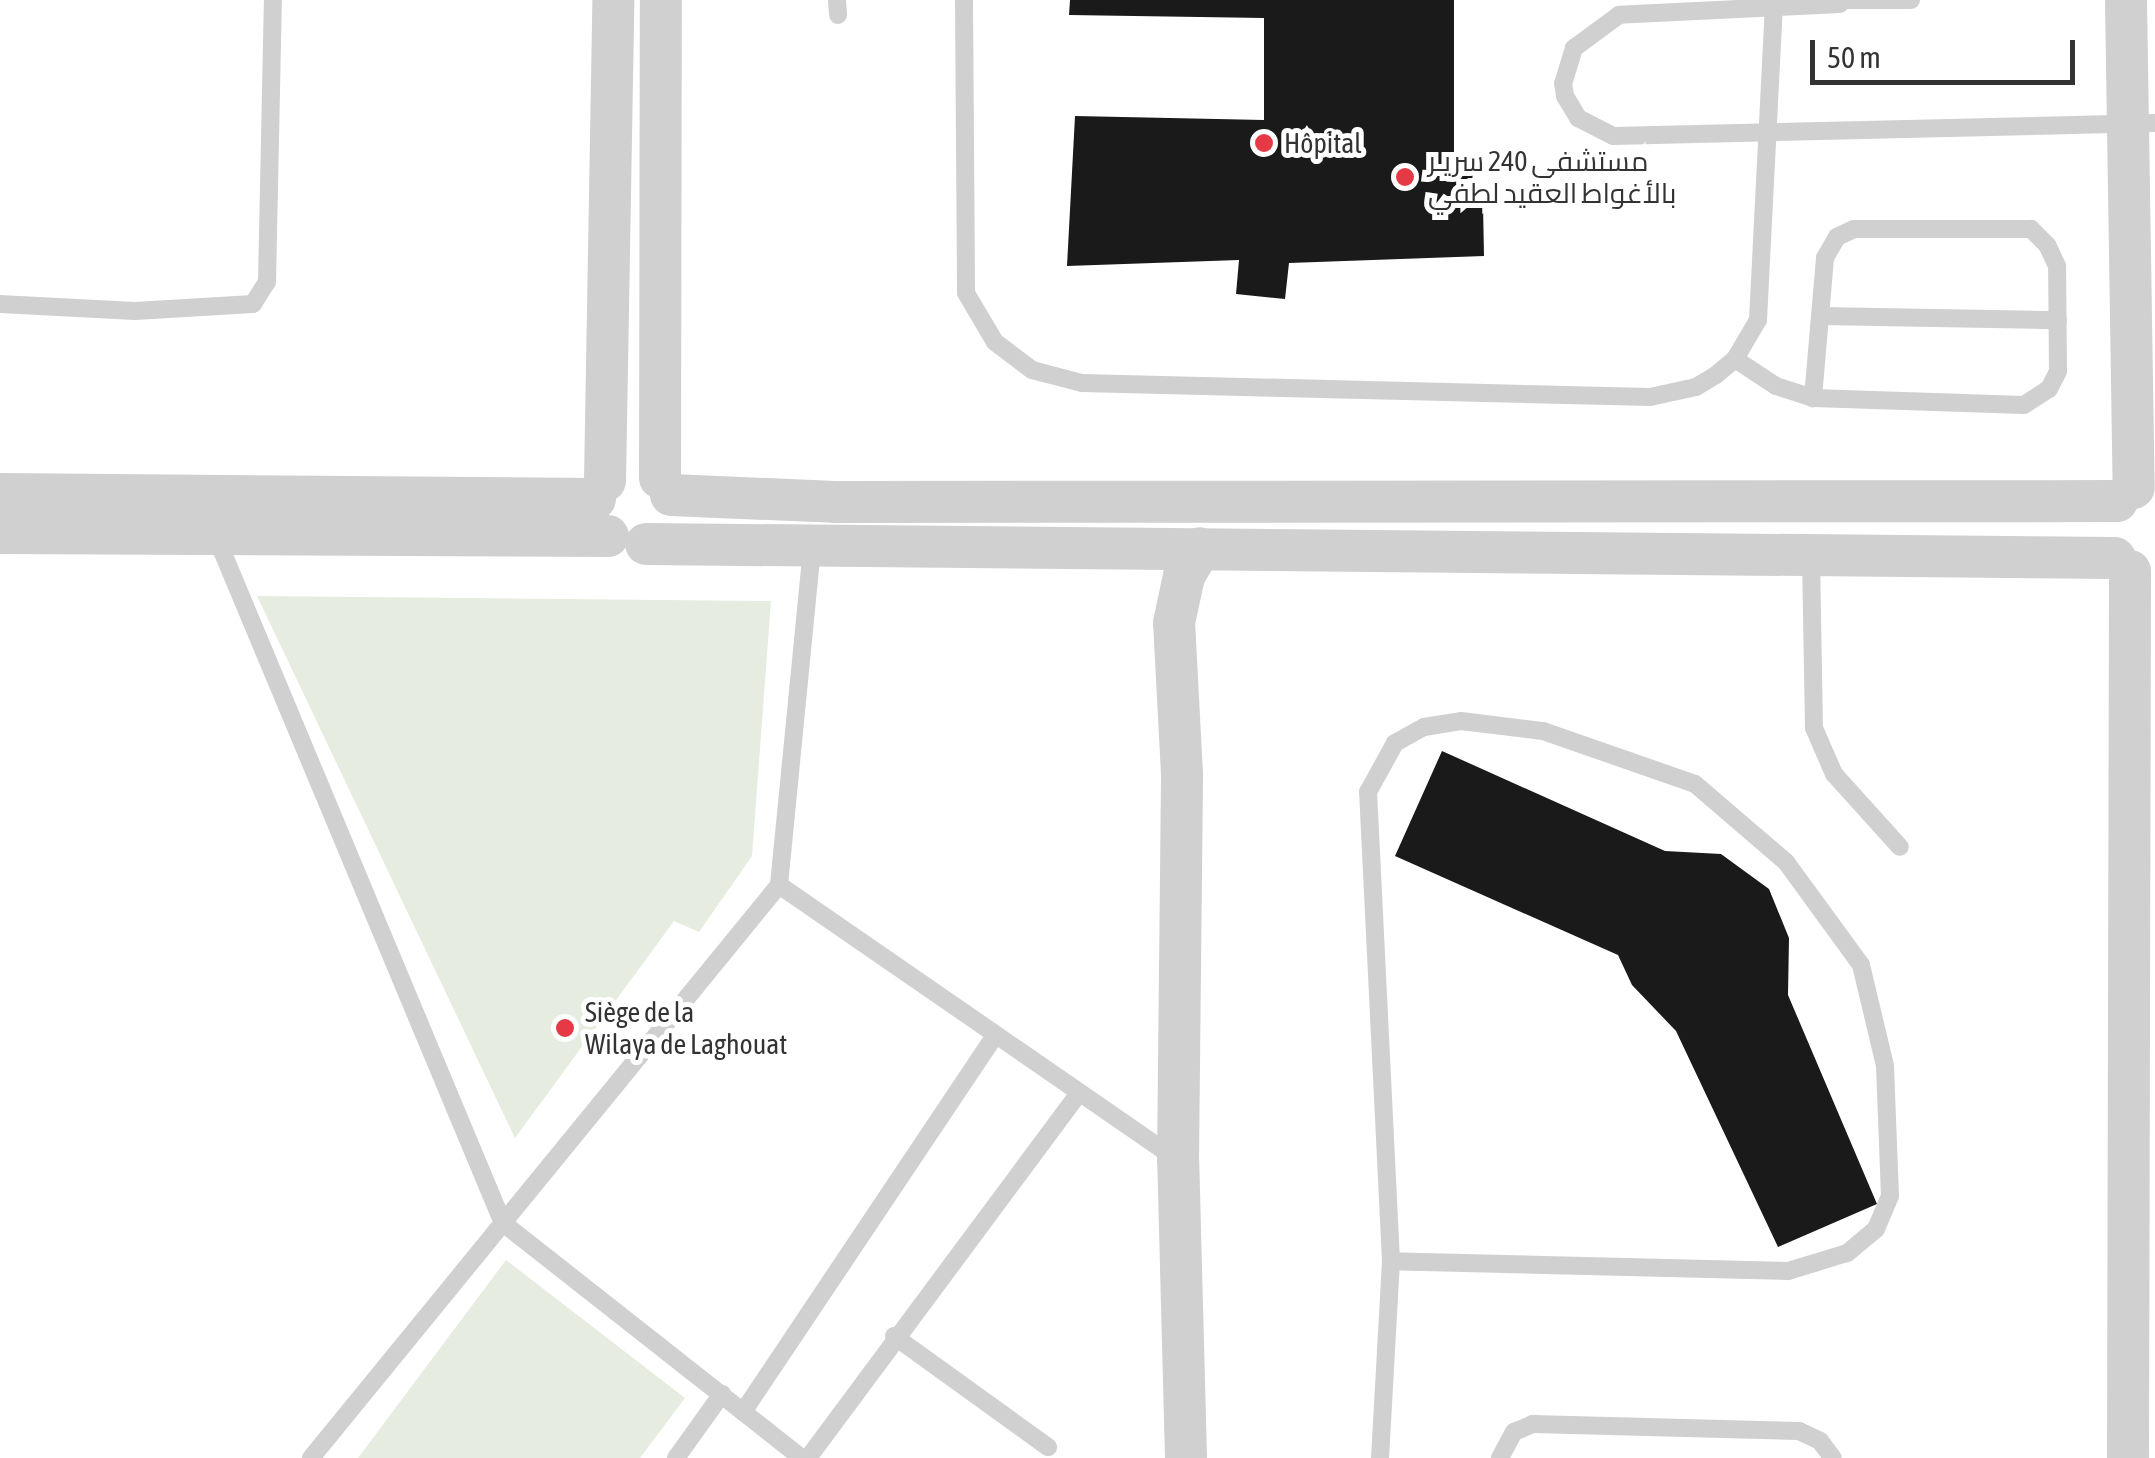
<!DOCTYPE html>
<meta charset="utf-8">
<style>
body{margin:0}
#map{position:relative;width:2155px;height:1458px;overflow:hidden;background:#fff;font-family:"Asap Condensed",Cairo,sans-serif}
div>[style]{position:absolute}
.green>*{inset:0;background:#e6ecdf}
.building>*{inset:0;background:#1a1a1a}
.service>*{height:18px;margin:-9px;padding:0 9px;transform-origin:9px;border-radius:9px;background:#d0d0d0}
.tertiary>*{height:42px;margin:-21px;padding:0 21px;transform-origin:21px;border-radius:21px;background:#d0d0d0}
.dots>*{width:28px;height:28px;translate:-50% -50%;box-sizing:border-box;border:5px solid #fff;border-radius:50%}
span{translate:-50% -50%;white-space:nowrap;text-align:center;line-height:1.15;-webkit-text-stroke:10px #fff;paint-order:stroke}
.poi-label{font-size:28px;color:#333}
.left{translate:0 -50%;text-align:left}
.scale{position:absolute;left:1810px;top:40px;width:265px;height:45px;box-sizing:border-box;border:5px solid #333;border-top:0;padding-left:12px;font-size:30px;line-height:35px;white-space:nowrap;color:#333;-webkit-text-stroke:8px #fff;paint-order:stroke}
</style>
<div id="map">
<div class="green">
<div style="clip-path:polygon(257px 596px,771px 601px,752px 856px,699px 932px,674px 921px,515px 1138px)"></div>
<div style="clip-path:polygon(506px 1260px,685px 1398px,640px 1458px,358px 1458px)"></div>
</div>
<div class="building">
<div style="clip-path:polygon(1070px 0,1454px 0,1454px 167px,1472px 168px,1474px 203px,1483px 204px,1484px 256px,1289px 263px,1285px 299px,1236px 294px,1239px 260px,1067px 266px,1075px 116px,1264px 120px,1264px 18px,1069px 15px)"></div>
<div style="clip-path:polygon(1442px 751px,1665px 851px,1721px 854px,1769px 889px,1789px 938px,1788px 995px,1877px 1204px,1778px 1247px,1676px 1031px,1632px 985px,1618px 955px,1395px 856px)"></div>
</div>
<div class="service">
<div style="left:837px;top:0;width:15px;rotate:86deg"></div>
<div style="left:964px;top:0;width:293px;rotate:89.6deg"></div>
<div style="left:966px;top:293px;width:57px;rotate:59.4deg"></div>
<div style="left:995px;top:342px;width:46px;rotate:37.1deg"></div>
<div style="left:1032px;top:370px;width:52px;rotate:14.6deg"></div>
<div style="left:1082px;top:383px;width:568px;rotate:1.41deg"></div>
<div style="left:1650px;top:397px;width:47px;rotate:-12.3deg"></div>
<div style="left:1696px;top:387px;width:23px;rotate:-31deg"></div>
<div style="left:1716px;top:375px;width:25px;rotate:-40deg"></div>
<div style="left:1735px;top:359px;width:45px;rotate:-59.5deg"></div>
<div style="left:1758px;top:320px;width:320px;rotate:-87.1deg"></div>
<div style="left:1840px;top:0;width:71px"></div>
<div style="left:1840px;top:4px;width:221px;rotate:177.2deg"></div>
<div style="left:1619px;top:15px;width:56px;rotate:143.7deg"></div>
<div style="left:1574px;top:48px;width:37px;rotate:107deg"></div>
<div style="left:1563px;top:83px;width:13px;rotate:81deg"></div>
<div style="left:1565px;top:96px;width:26px;rotate:59deg"></div>
<div style="left:1578px;top:118px;width:39px;rotate:27deg"></div>
<div style="left:1613px;top:136px;width:542px;rotate:-1.37deg"></div>
<div style="left:0;top:304px;width:135px;rotate:3deg"></div>
<div style="left:135px;top:311px;width:118px;rotate:-3.4deg"></div>
<div style="left:253px;top:304px;width:26px;rotate:-58deg"></div>
<div style="left:267px;top:282px;width:282px;rotate:-88.8deg"></div>
<div style="left:1820px;top:316px;width:238px;rotate:1deg"></div>
<div style="left:1735px;top:359px;width:49px;rotate:33.4deg"></div>
<div style="left:1776px;top:386px;width:39px;rotate:18deg"></div>
<div style="left:1813px;top:398px;width:211px;rotate:1.9deg"></div>
<div style="left:2024px;top:405px;width:30px;rotate:-33deg"></div>
<div style="left:2049px;top:389px;width:20px;rotate:-63deg"></div>
<div style="left:2058px;top:371px;width:105px;rotate:-90.5deg"></div>
<div style="left:2057px;top:266px;width:23px;rotate:-115deg"></div>
<div style="left:2047px;top:245px;width:23px;rotate:-135deg"></div>
<div style="left:2031px;top:229px;width:177px;rotate:180deg"></div>
<div style="left:1854px;top:229px;width:19px;rotate:155deg"></div>
<div style="left:1837px;top:237px;width:24px;rotate:120deg"></div>
<div style="left:1825px;top:258px;width:141px;rotate:94.9deg"></div>
<div style="left:215px;top:534px;width:747px;rotate:67.32deg"></div>
<div style="left:503px;top:1223px;width:380px;rotate:38.2deg"></div>
<div style="left:1811px;top:557px;width:171px;rotate:89deg"></div>
<div style="left:1814px;top:728px;width:50px;rotate:66.5deg"></div>
<div style="left:1834px;top:774px;width:98px;rotate:47.9deg"></div>
<div style="left:779px;top:885px;width:480px;rotate:34.6deg"></div>
<div style="left:894px;top:1336px;width:190px;rotate:35.8deg"></div>
<div style="left:743px;top:1412px;width:450px;rotate:-56.2deg"></div>
<div style="left:311px;top:1458px;width:740px;rotate:-50.76deg"></div>
<div style="left:779px;top:885px;width:340px;rotate:-84.4deg"></div>
<div style="left:676px;top:1458px;width:79px;rotate:-54.3deg"></div>
<div style="left:808px;top:1458px;width:451px;rotate:-53.4deg"></div>
<div style="left:1380px;top:1458px;width:197px;rotate:-86.8deg"></div>
<div style="left:1391px;top:1261px;width:470px;rotate:-92.8deg"></div>
<div style="left:1368px;top:792px;width:56px;rotate:-61.1deg"></div>
<div style="left:1395px;top:743px;width:33px;rotate:-29deg"></div>
<div style="left:1424px;top:727px;width:37px;rotate:-9deg"></div>
<div style="left:1461px;top:721px;width:83px;rotate:7deg"></div>
<div style="left:1543px;top:731px;width:161px;rotate:19.2deg"></div>
<div style="left:1695px;top:784px;width:120px;rotate:40.6deg"></div>
<div style="left:1786px;top:862px;width:127px;rotate:53.9deg"></div>
<div style="left:1861px;top:965px;width:104px;rotate:76.6deg"></div>
<div style="left:1885px;top:1066px;width:130px;rotate:87.8deg"></div>
<div style="left:1890px;top:1196px;width:36px;rotate:113deg"></div>
<div style="left:1876px;top:1229px;width:38px;rotate:140deg"></div>
<div style="left:1847px;top:1253px;width:62px;rotate:163deg"></div>
<div style="left:1788px;top:1271px;width:397px;rotate:-178.6deg"></div>
<div style="left:1500px;top:1458px;width:30px;rotate:-62deg"></div>
<div style="left:1514px;top:1432px;width:21px;rotate:-23deg"></div>
<div style="left:1533px;top:1424px;width:266px;rotate:1.5deg"></div>
<div style="left:1799px;top:1431px;width:23px;rotate:25deg"></div>
<div style="left:1820px;top:1441px;width:21px;rotate:53deg"></div>
</div>
<div class="tertiary">
<div style="left:2126px;top:0;width:488px;rotate:89.1deg"></div>
<div style="left:660px;top:478px;width:478px;rotate:-89.9deg"></div>
<div style="left:605px;top:481px;width:481px;rotate:-89deg"></div>
<div style="left:0;top:494px;width:595px;rotate:0.48deg"></div>
<div style="left:671px;top:495px;width:164px;rotate:2.4deg"></div>
<div style="left:835px;top:502px;width:1282px;rotate:-0.04deg"></div>
<div style="left:0;top:533px;width:608px;rotate:0.28deg"></div>
<div style="left:646px;top:544px;width:1469px;rotate:0.55deg"></div>
<div style="left:1186px;top:1458px;width:297px;rotate:-91.5deg"></div>
<div style="left:1178px;top:1161px;width:387px;rotate:-89.4deg"></div>
<div style="left:1182px;top:774px;width:151px;rotate:-93deg"></div>
<div style="left:1174px;top:623px;width:48px;rotate:-78deg"></div>
<div style="left:1184px;top:576px;width:32px;rotate:-60deg"></div>
<div style="left:2128px;top:1458px;width:887px;rotate:-89.87deg"></div>
</div>
<div class="dots">
<div style="left:1264px;top:143px;background:#e63946"></div>
<div style="left:1405px;top:177px;background:#e63946"></div>
<div style="left:565px;top:1028px;background:#e63946"></div>
</div>
<div class="poi-label">
<span class="left" style="left:1284px;top:143px">Hôpital</span>
<span class="left" style="left:1428px;top:177px">مستشفى 240 سريـر<br>بالأغواط العقيد لطفي</span>
<span class="left" style="left:585px;top:1028px">Siège de la<br>Wilaya de Laghouat</span>
</div>
<div class="scale">50 m</div>
</div>
